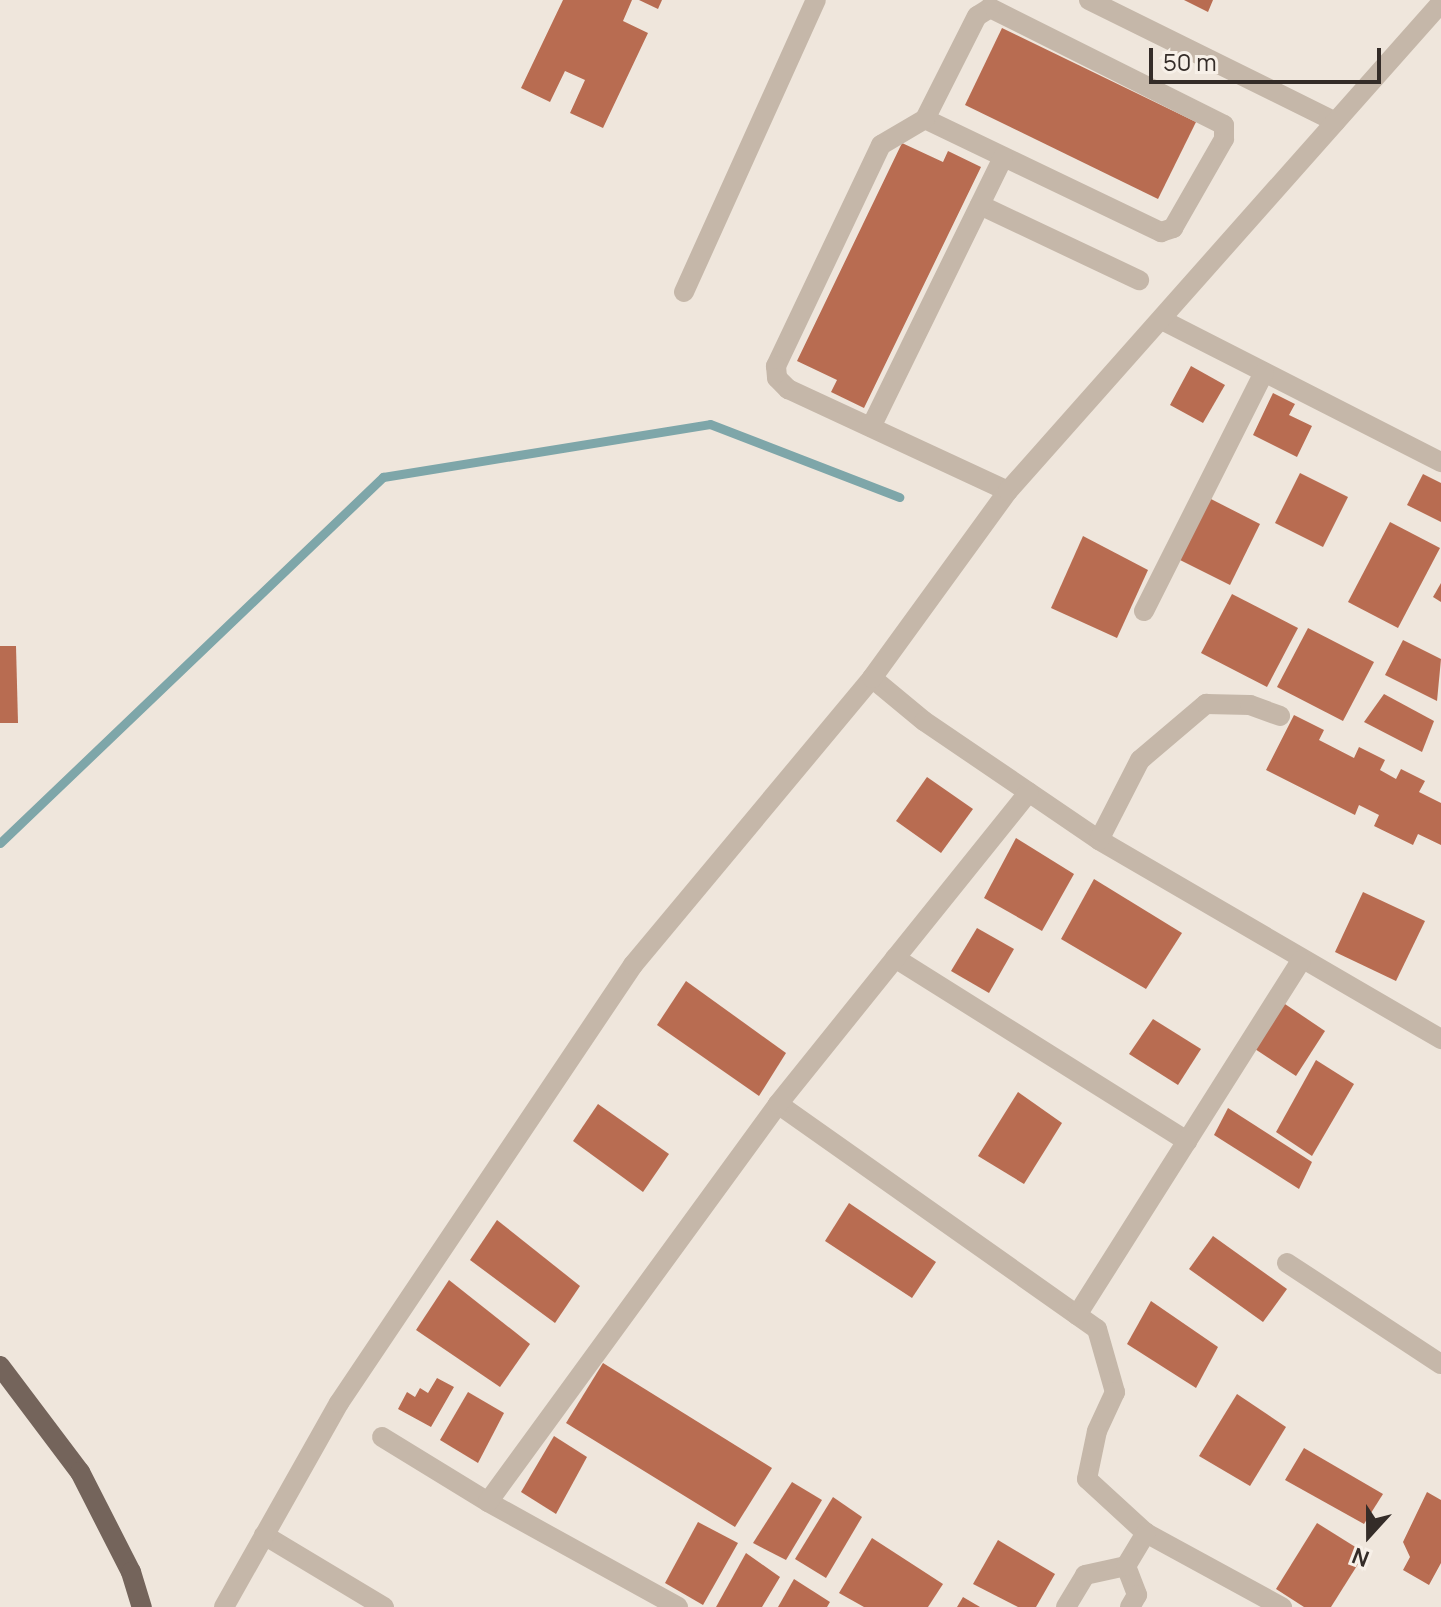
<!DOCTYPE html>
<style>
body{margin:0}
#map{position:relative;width:1441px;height:1607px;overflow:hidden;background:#efe6dc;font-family:Manrope,sans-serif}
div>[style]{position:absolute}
.stream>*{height:9px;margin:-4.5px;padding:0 4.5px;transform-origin:4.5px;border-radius:4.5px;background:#7ea6a9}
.building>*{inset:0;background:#b86c51}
.minor>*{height:20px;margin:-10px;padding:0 10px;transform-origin:10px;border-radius:10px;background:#c5b7a9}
.major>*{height:20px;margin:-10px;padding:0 10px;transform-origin:10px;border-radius:10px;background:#74645b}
span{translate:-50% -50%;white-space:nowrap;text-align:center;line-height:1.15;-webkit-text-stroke:6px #f7f0e8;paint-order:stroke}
.north{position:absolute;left:1329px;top:1495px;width:80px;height:80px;-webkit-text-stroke:6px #f7f0e8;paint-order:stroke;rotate:201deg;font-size:22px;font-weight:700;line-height:32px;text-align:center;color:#342c28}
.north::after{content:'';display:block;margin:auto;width:28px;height:36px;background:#342c28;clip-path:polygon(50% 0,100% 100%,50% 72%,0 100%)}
.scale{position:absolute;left:1149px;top:48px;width:232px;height:36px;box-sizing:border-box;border:4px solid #342c28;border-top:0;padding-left:10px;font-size:24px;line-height:28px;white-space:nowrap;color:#342c28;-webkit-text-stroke:6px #f7f0e8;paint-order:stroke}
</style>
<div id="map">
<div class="stream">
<div style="left:0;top:843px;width:530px;rotate:-43.7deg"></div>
<div style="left:383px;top:477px;width:331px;rotate:-9.2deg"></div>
<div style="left:710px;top:424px;width:203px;rotate:21.1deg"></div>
</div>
<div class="building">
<div style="clip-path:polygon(563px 0,632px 0,623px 21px,648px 33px,603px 128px,570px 113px,585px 80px,565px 71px,550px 102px,521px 88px)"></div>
<div style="clip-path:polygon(639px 0,662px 0,658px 9px)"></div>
<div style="clip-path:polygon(1184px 0,1213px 0,1208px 12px)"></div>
<div style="clip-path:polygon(1002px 28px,1196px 122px,1158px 199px,965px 105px)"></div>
<div style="clip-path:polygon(902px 143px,943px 162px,948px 151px,981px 167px,864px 408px,831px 392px,837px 380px,797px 361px)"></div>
<div style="clip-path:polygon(1191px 366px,1225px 385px,1203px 423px,1170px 405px)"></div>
<div style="clip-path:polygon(1273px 393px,1295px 404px,1289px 415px,1312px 426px,1297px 457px,1253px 435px)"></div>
<div style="clip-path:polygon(1300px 473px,1348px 497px,1323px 547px,1275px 523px)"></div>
<div style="clip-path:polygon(1423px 474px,1441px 483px,1441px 522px,1407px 505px)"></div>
<div style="clip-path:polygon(1209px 498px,1260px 524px,1230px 585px,1178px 559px)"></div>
<div style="clip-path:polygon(1390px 522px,1440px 548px,1398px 628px,1348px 602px)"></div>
<div style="clip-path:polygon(1083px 536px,1148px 570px,1117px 638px,1051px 608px)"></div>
<div style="clip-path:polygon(1441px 583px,1441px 602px,1433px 597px)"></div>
<div style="clip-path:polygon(1232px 594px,1298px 628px,1267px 687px,1201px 653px)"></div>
<div style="clip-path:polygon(1308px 628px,1374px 662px,1343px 721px,1277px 687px)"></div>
<div style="clip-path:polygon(1403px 640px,1441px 659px,1437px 701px,1385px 675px)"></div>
<div style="clip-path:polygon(0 646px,16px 646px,18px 723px,0 723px)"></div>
<div style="clip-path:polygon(1384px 694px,1434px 721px,1422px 752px,1364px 722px)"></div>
<div style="clip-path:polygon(1294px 715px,1324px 730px,1319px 740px,1354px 758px,1359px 747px,1385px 760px,1380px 770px,1396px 779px,1401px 769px,1425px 781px,1419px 792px,1441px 803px,1441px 845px,1418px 834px,1413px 845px,1374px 826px,1379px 815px,1359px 805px,1355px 815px,1266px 770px)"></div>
<div style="clip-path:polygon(927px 777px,973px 809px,941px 853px,896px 821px)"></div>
<div style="clip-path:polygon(1016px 838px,1074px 874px,1042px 931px,984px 898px)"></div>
<div style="clip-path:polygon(1094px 879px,1182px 933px,1146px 989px,1061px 939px)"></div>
<div style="clip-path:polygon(1363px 892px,1425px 921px,1396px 981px,1335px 952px)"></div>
<div style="clip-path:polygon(977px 928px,1014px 949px,989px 993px,951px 971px)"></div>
<div style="clip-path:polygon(686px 981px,786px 1053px,759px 1096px,657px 1025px)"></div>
<div style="clip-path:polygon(1282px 1002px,1325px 1031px,1296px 1076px,1255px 1049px)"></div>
<div style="clip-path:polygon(1153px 1019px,1201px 1049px,1178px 1085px,1129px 1054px)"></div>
<div style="clip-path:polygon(1316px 1060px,1354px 1084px,1312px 1156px,1276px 1132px)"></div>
<div style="clip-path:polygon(1018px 1092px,1062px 1123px,1024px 1184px,978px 1156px)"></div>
<div style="clip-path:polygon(598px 1104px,669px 1154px,643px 1192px,573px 1141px)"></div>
<div style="clip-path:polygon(1228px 1108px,1312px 1162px,1299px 1189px,1214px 1135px)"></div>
<div style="clip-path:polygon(849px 1203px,936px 1262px,912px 1298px,825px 1241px)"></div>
<div style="clip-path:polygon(497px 1220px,580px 1286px,555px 1323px,470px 1260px)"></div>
<div style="clip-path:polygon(1213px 1236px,1287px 1289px,1263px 1322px,1189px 1269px)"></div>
<div style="clip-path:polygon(449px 1280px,530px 1344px,500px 1387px,416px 1330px)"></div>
<div style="clip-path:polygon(1151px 1301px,1218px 1347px,1196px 1388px,1127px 1344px)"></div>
<div style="clip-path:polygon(603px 1363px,772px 1468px,735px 1527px,566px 1423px)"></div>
<div style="clip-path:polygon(437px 1378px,454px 1387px,431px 1427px,398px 1409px,407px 1392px,415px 1397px,420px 1388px,428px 1393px)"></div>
<div style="clip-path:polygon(468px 1392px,504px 1413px,478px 1463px,440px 1440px)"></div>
<div style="clip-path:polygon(1237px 1394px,1286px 1427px,1250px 1486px,1199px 1456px)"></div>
<div style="clip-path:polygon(554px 1436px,587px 1457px,556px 1514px,521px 1492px)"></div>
<div style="clip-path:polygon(1304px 1448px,1383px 1494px,1364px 1524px,1285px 1480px)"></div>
<div style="clip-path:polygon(792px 1482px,822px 1500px,786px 1560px,753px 1543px)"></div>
<div style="clip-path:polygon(1427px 1492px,1441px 1500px,1441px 1563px,1429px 1585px,1403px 1570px,1410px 1557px,1403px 1542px)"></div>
<div style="clip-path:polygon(833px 1497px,862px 1517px,826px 1578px,795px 1559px)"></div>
<div style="clip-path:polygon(698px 1522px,738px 1543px,703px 1605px,665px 1583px)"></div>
<div style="clip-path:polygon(1317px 1523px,1365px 1553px,1331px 1607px,1304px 1607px,1276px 1589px)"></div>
<div style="clip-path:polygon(872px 1538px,943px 1584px,928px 1607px,864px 1607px,839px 1593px)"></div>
<div style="clip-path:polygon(998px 1540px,1055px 1574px,1036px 1607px,1018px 1607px,973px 1584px)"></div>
<div style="clip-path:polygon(746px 1553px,780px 1577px,762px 1607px,716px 1607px)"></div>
<div style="clip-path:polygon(794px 1579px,830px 1602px,827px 1607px,778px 1607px)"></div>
<div style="clip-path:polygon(963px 1597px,980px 1607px,957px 1607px)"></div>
</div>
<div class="minor">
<div style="left:1089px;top:0;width:275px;rotate:26.3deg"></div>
<div style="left:925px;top:119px;width:262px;rotate:25.6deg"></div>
<div style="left:1161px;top:232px;width:13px;rotate:-18deg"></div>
<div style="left:1173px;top:228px;width:103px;rotate:-60.2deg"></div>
<div style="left:1224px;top:139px;width:14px;rotate:-90deg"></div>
<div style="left:1224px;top:125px;width:262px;rotate:-153.4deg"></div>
<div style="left:990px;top:8px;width:15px;rotate:148deg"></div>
<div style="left:977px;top:16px;width:115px;rotate:116.8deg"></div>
<div style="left:925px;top:119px;width:51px;rotate:149.4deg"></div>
<div style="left:881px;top:145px;width:245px;rotate:115.4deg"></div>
<div style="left:776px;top:366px;width:12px;rotate:85deg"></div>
<div style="left:777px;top:378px;width:16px;rotate:45deg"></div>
<div style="left:788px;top:389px;width:242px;rotate:24.9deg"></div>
<div style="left:980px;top:205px;width:176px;rotate:25.3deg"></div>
<div style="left:684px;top:292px;width:320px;rotate:-65.7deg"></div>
<div style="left:1164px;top:321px;width:311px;rotate:27deg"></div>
<div style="left:871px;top:427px;width:300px;rotate:-63.9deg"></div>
<div style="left:1144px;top:611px;width:267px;rotate:-63.3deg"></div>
<div style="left:872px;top:678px;width:67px;rotate:39.6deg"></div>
<div style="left:924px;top:721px;width:212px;rotate:34.2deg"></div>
<div style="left:1099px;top:840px;width:396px;rotate:30.2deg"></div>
<div style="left:1099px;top:840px;width:90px;rotate:-62.9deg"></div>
<div style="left:1140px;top:760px;width:87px;rotate:-40.3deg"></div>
<div style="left:1206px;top:704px;width:44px;rotate:1.3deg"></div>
<div style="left:1250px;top:705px;width:32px;rotate:20deg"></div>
<div style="left:895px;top:958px;width:345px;rotate:32.1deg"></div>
<div style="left:778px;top:1104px;width:390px;rotate:35.2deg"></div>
<div style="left:1097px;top:1329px;width:66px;rotate:74.1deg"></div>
<div style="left:1115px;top:1392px;width:43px;rotate:114.8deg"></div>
<div style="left:1097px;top:1431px;width:49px;rotate:101.8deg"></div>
<div style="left:1087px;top:1479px;width:80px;rotate:42.5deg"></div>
<div style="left:1146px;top:1533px;width:155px;rotate:28.6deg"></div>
<div style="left:1287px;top:1263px;width:184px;rotate:33.3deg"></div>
<div style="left:1077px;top:1315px;width:419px;rotate:-57.7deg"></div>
<div style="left:382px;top:1437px;width:124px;rotate:31.5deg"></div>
<div style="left:488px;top:1502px;width:217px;rotate:28.9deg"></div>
<div style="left:488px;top:1502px;width:492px;rotate:-53.9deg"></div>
<div style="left:778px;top:1104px;width:400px;rotate:-51.2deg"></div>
<div style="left:264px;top:1535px;width:140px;rotate:31deg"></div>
<div style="left:1126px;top:1566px;width:31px;rotate:69deg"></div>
<div style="left:1137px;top:1595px;width:14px;rotate:120deg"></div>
<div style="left:224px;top:1607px;width:234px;rotate:-60.6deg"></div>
<div style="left:339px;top:1403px;width:528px;rotate:-56.13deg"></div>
<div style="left:633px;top:965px;width:373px;rotate:-50.2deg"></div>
<div style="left:872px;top:678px;width:231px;rotate:-54deg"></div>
<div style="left:1008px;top:491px;width:652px;rotate:-48.42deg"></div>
<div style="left:1066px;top:1607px;width:37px;rotate:-59deg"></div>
<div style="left:1085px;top:1575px;width:42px;rotate:-12.4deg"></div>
<div style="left:1126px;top:1566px;width:39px;rotate:-59deg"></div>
</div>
<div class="major">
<div style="left:0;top:1366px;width:133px;rotate:53deg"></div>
<div style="left:80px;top:1472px;width:112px;rotate:63deg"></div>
<div style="left:131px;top:1572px;width:37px;rotate:73deg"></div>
</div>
<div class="north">N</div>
<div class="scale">50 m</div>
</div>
